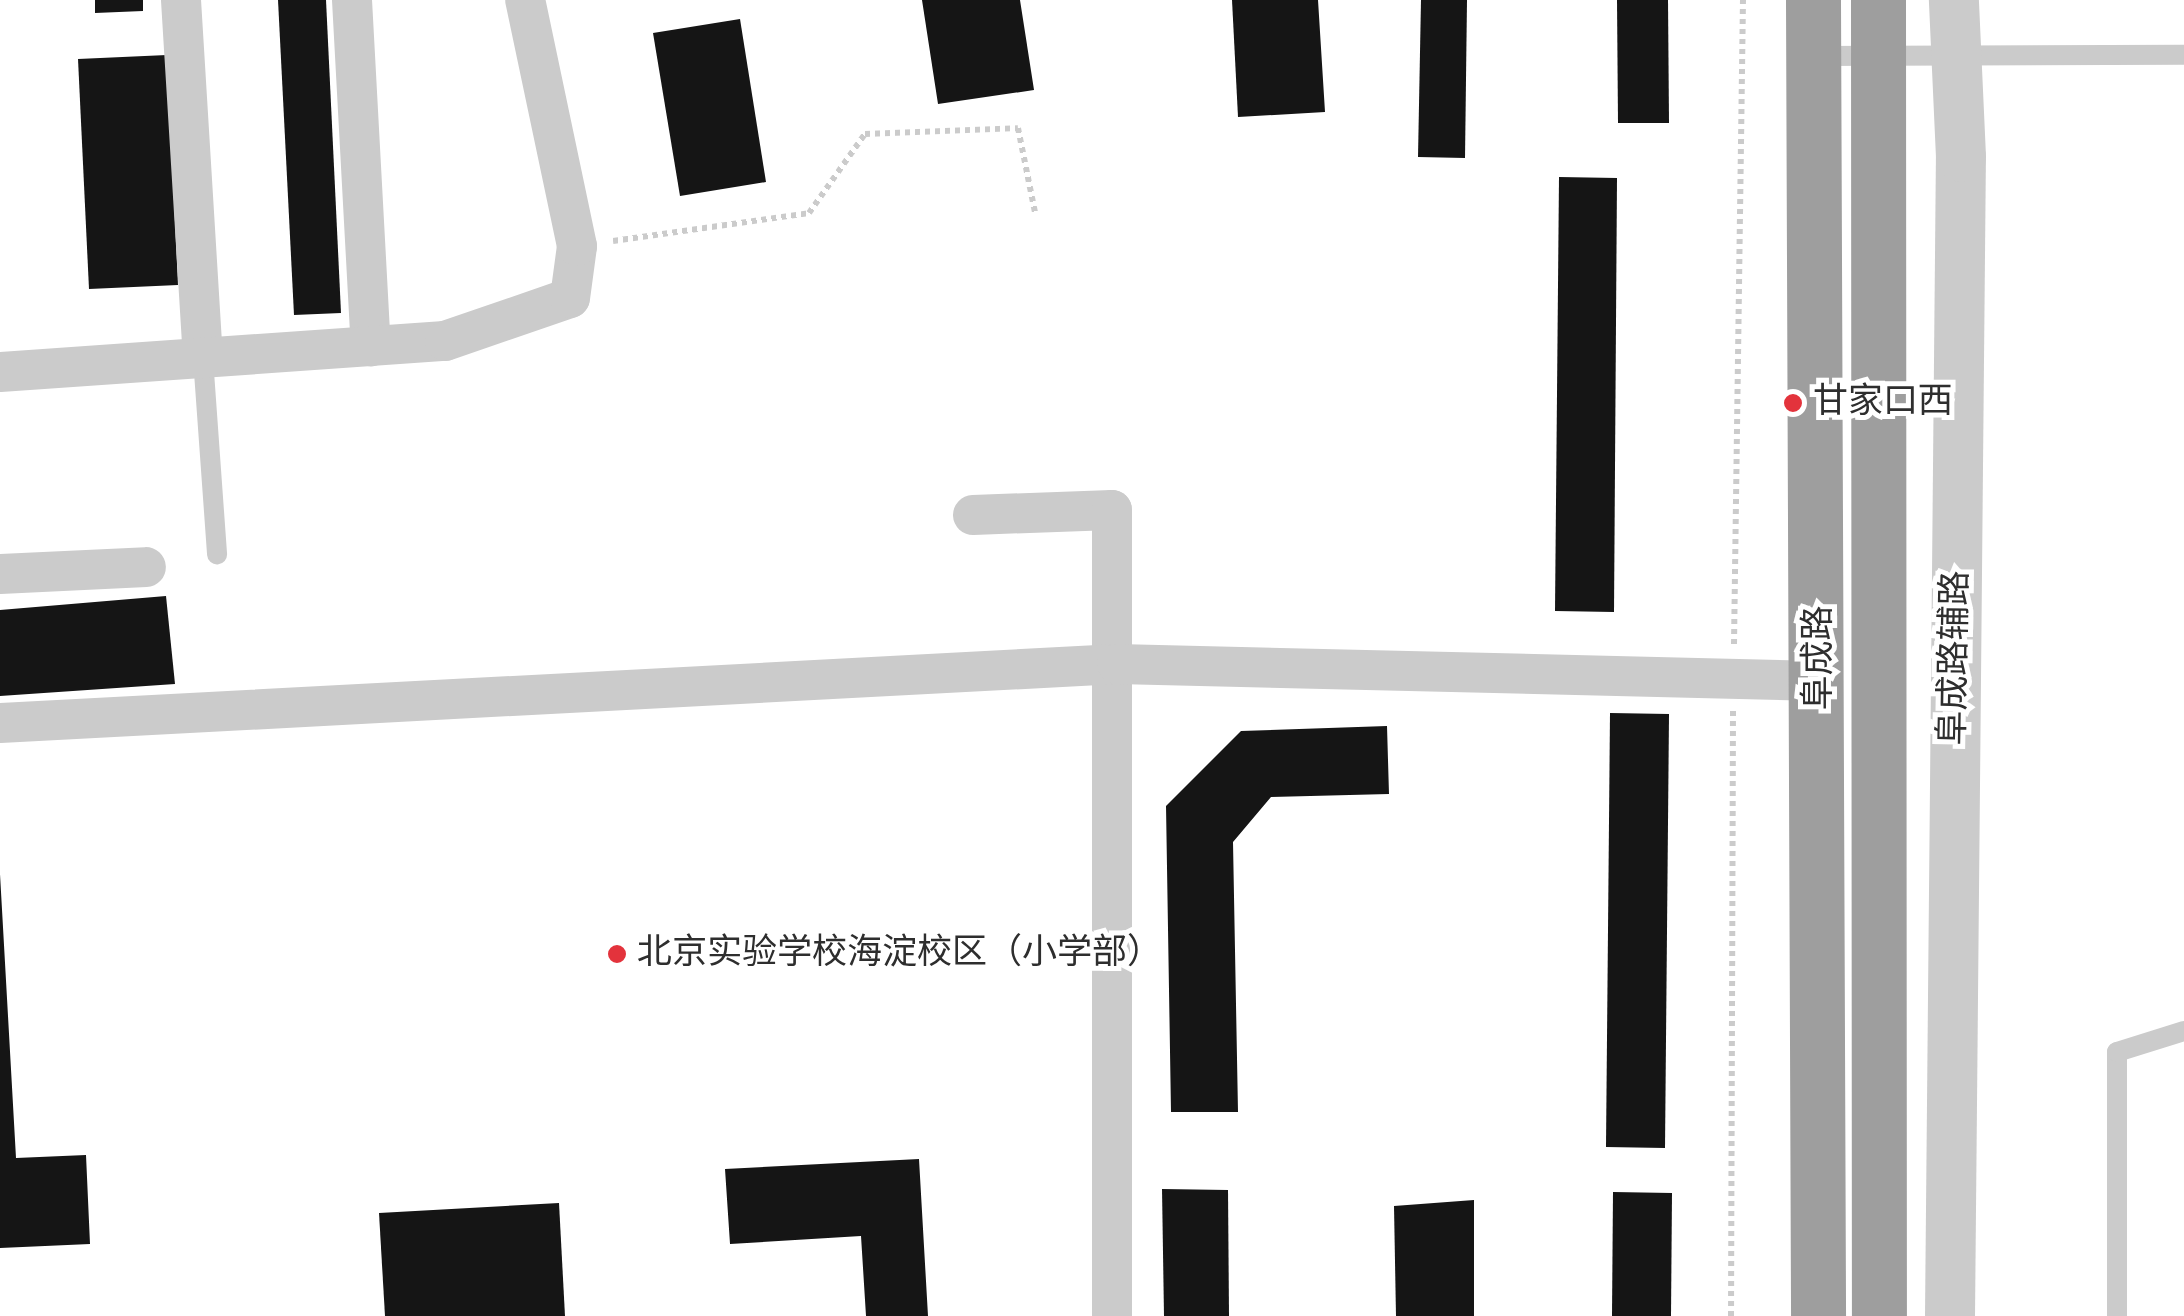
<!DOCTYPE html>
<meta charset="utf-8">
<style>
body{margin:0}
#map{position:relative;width:2184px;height:1316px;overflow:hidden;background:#fff;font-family:Overpass,"Noto Sans SC",sans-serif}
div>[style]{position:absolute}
.building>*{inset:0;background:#151515}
.path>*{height:6px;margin-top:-3px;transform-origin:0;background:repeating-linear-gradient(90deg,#cbcbcb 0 5px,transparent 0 10px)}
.service>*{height:20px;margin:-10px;padding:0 10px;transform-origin:10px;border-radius:10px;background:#cbcbcb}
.minor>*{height:40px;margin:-20px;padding:0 20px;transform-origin:20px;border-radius:20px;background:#cbcbcb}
.tertiary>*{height:50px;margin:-25px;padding:0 25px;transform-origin:25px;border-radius:25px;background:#cbcbcb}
.trunk>*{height:55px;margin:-27.5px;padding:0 27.5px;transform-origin:27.5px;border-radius:27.5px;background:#9e9e9e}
.dots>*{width:28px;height:28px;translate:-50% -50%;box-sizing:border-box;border:5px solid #fff;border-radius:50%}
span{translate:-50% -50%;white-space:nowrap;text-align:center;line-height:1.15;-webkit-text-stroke:10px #fff;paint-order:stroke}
.poi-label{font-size:35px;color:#2e2e2e}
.left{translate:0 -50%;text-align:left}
.street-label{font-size:35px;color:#2e2e2e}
</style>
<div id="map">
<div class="building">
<div style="clip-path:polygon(95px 0,143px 0,143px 11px,95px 13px)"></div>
<div style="clip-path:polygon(278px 0,326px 0,341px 313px,294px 315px)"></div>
<div style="clip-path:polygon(922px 0,1020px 0,1034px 90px,938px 104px)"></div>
<div style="clip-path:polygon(1232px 0,1318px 0,1325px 112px,1238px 117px)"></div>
<div style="clip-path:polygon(1421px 0,1467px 0,1465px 158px,1418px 157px)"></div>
<div style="clip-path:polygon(1617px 0,1668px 0,1669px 123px,1618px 123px)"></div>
<div style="clip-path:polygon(740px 19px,766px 182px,680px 196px,653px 33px)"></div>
<div style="clip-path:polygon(167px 55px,178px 285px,89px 289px,78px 59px)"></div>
<div style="clip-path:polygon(1559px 177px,1617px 178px,1614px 612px,1555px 611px)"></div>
<div style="clip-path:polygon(166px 596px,175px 684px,0 696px,0 610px)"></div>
<div style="clip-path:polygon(1610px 713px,1669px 714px,1665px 1148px,1606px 1147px)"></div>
<div style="clip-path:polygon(1387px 726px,1389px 794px,1271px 797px,1233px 842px,1238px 1112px,1171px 1112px,1166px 806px,1241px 731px)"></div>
<div style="clip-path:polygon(0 874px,16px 1158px,86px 1155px,90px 1244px,0 1248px)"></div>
<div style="clip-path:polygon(919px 1159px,928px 1316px,866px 1316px,861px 1236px,730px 1244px,725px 1169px)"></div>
<div style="clip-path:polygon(1162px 1189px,1228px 1190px,1229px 1316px,1164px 1316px)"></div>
<div style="clip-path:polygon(1613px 1192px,1672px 1193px,1671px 1316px,1612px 1316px)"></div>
<div style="clip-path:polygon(1474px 1200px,1474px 1316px,1396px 1316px,1394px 1206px)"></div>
<div style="clip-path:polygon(559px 1203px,565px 1316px,385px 1316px,379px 1213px)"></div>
</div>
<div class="path">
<div style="left:613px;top:241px;width:198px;rotate:-8.1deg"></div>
<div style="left:809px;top:213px;width:97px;rotate:-54.7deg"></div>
<div style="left:865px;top:134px;width:153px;rotate:-2.2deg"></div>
<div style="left:1018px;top:128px;width:86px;rotate:78.6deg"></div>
<div style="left:1734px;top:644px;width:644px;rotate:-89.2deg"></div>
<div style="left:1731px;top:1316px;width:605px;rotate:-89.81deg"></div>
</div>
<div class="service">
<div style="left:1814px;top:56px;width:370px;rotate:-0.2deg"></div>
<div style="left:203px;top:358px;width:197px;rotate:85.9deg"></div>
<div style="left:2117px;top:1316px;width:264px;rotate:-90deg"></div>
<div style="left:2117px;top:1052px;width:70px;rotate:-17.4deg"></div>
</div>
<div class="minor">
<div style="left:181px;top:0;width:359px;rotate:86.5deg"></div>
<div style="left:352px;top:0;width:347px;rotate:86.9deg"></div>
<div style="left:0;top:372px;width:446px;rotate:-4deg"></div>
<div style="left:445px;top:341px;width:132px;rotate:-19deg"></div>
<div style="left:570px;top:298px;width:52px;rotate:-82.3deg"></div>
<div style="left:577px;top:246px;width:251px;rotate:-101.9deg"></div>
<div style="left:973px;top:515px;width:139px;rotate:-2.1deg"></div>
<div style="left:1112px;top:510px;width:806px;rotate:90deg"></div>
<div style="left:0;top:574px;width:146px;rotate:-2.7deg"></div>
<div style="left:0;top:723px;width:1119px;rotate:-3.02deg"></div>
<div style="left:1117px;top:664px;width:704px;rotate:1.38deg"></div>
</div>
<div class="tertiary">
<div style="left:1950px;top:1316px;width:1159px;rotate:-89.46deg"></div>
<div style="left:1961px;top:157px;width:157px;rotate:-92.6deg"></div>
</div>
<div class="trunk">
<div style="left:1813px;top:0;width:1316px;rotate:89.78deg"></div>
<div style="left:1878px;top:0;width:1316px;rotate:89.96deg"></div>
</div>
<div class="dots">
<div style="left:1793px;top:403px;background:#e3333c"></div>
<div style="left:617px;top:954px;background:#e3333c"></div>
</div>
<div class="poi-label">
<span class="left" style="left:1813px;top:403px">甘家口西</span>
<span class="left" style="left:637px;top:954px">北京实验学校海淀校区（小学部）</span>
</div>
<div class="street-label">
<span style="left:1820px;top:658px;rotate:-90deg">阜成路</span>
<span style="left:1956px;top:658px;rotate:-89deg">阜成路辅路</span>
</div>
</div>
